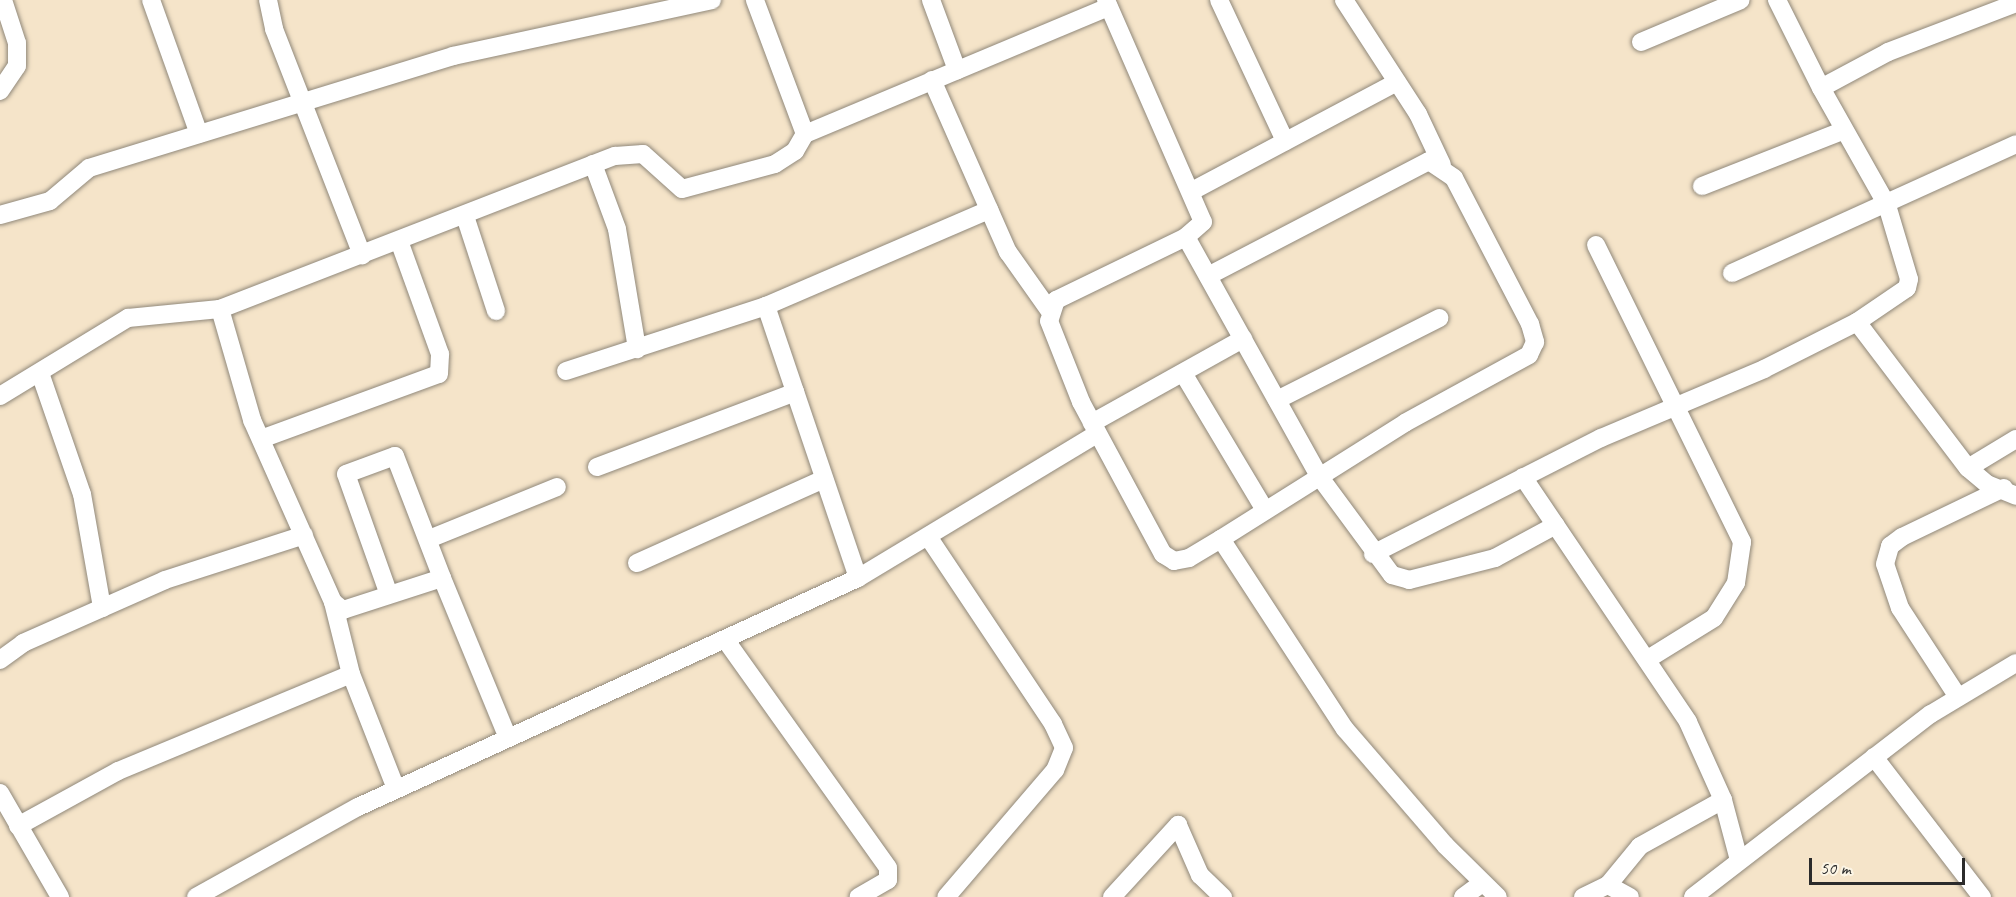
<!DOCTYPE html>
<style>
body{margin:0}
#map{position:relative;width:2016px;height:897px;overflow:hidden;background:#f5e4c9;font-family:Caveat,sans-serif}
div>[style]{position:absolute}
.roads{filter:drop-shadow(0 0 2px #90887a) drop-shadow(0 0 2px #90887a)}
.street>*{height:18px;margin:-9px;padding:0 9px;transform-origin:9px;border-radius:9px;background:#fff}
span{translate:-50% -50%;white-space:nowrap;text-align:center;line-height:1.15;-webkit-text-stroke:4.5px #fcf5e5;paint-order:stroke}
.scale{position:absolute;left:1809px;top:858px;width:156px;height:27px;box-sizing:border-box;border:3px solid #2b2b2b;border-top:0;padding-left:8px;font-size:18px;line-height:21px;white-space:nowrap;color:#2b2b2b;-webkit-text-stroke:4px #fcf5e5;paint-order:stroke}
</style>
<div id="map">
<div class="roads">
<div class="street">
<div style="left:151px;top:0;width:142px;rotate:70.3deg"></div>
<div style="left:268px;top:0;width:30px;rotate:78deg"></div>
<div style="left:274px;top:29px;width:243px;rotate:68.7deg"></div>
<div style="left:931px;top:0;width:75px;rotate:69.6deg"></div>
<div style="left:1106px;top:0;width:242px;rotate:66.4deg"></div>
<div style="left:1203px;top:222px;width:23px;rotate:139deg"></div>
<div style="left:1186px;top:237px;width:144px;rotate:154.1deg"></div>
<div style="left:1056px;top:300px;width:22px;rotate:108deg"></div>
<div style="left:1049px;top:321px;width:87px;rotate:68.4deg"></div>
<div style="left:1081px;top:402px;width:173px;rotate:61.7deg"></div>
<div style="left:1163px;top:554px;width:13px;rotate:32deg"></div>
<div style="left:1174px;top:561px;width:15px;rotate:-11deg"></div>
<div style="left:1189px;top:558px;width:37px;rotate:-31deg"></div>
<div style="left:1219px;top:0;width:156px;rotate:64.9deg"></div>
<div style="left:1344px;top:0;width:136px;rotate:57deg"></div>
<div style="left:1418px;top:114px;width:56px;rotate:64.8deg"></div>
<div style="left:1777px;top:0;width:98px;rotate:63.4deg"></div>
<div style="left:1821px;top:88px;width:76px;rotate:-28.2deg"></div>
<div style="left:1888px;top:52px;width:137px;rotate:-20.9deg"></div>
<div style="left:1641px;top:42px;width:108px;rotate:-22.8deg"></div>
<div style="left:932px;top:80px;width:188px;rotate:66.2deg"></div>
<div style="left:1008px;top:252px;width:71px;rotate:54.7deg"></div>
<div style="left:0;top:91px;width:30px;rotate:-56deg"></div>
<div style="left:17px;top:66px;width:23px;rotate:-90deg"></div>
<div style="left:17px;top:43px;width:45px;rotate:-108deg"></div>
<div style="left:805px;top:134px;width:329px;rotate:-22.7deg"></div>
<div style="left:593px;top:164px;width:69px;rotate:69.7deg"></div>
<div style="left:617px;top:229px;width:122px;rotate:80.5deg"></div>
<div style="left:1702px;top:186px;width:150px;rotate:-21.4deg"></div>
<div style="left:1192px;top:191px;width:232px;rotate:-28deg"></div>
<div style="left:0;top:215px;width:52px;rotate:-15.6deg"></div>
<div style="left:50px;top:201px;width:51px;rotate:-40.2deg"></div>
<div style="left:89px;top:168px;width:381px;rotate:-17.1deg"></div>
<div style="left:453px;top:56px;width:265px;rotate:-12.2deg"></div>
<div style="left:465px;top:216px;width:100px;rotate:71.9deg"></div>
<div style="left:1186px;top:237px;width:274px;rotate:60.9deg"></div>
<div style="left:1319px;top:476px;width:123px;rotate:53.6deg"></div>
<div style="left:1392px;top:575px;width:18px;rotate:16deg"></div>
<div style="left:1409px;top:580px;width:89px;rotate:-14.3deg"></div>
<div style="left:1495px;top:558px;width:69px;rotate:-28.4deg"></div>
<div style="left:1596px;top:245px;width:331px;rotate:63.8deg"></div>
<div style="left:1742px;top:542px;width:41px;rotate:98.3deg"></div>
<div style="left:1736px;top:583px;width:41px;rotate:122.2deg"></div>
<div style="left:1714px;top:618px;width:78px;rotate:148.2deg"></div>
<div style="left:1732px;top:273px;width:312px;rotate:-24.4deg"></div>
<div style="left:1208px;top:276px;width:249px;rotate:-27.5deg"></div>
<div style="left:1429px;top:161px;width:30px;rotate:34deg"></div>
<div style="left:1454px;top:178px;width:165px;rotate:62.5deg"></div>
<div style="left:1530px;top:324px;width:19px;rotate:74deg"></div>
<div style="left:1535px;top:342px;width:14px;rotate:115deg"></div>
<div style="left:1529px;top:355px;width:141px;rotate:151.3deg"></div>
<div style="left:1405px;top:423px;width:218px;rotate:147.8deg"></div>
<div style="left:1221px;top:539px;width:227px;rotate:56.9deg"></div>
<div style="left:1345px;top:729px;width:153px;rotate:49.2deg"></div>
<div style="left:1445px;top:845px;width:74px;rotate:44.5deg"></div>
<div style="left:766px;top:306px;width:287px;rotate:71.3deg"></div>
<div style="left:220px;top:309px;width:116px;rotate:73.9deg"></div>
<div style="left:252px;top:420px;width:199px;rotate:66deg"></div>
<div style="left:333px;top:602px;width:13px;rotate:39deg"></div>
<div style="left:343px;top:610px;width:104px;rotate:-17.9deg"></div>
<div style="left:442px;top:578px;width:173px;rotate:67.6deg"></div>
<div style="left:1857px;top:322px;width:183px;rotate:52.8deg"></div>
<div style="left:1968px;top:468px;width:25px;rotate:40deg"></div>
<div style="left:1987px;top:484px;width:31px;rotate:22deg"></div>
<div style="left:566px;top:371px;width:210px;rotate:-18deg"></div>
<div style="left:766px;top:306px;width:243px;rotate:-23.3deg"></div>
<div style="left:40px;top:373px;width:128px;rotate:70.9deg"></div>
<div style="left:82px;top:494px;width:116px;rotate:80deg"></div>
<div style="left:1183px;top:373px;width:160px;rotate:59.1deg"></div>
<div style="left:0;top:396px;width:150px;rotate:-31.4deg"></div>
<div style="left:128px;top:318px;width:92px;rotate:-5.6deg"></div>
<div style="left:220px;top:309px;width:424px;rotate:-21.2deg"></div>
<div style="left:615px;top:156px;width:28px;rotate:-4deg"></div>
<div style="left:643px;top:154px;width:52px;rotate:41.9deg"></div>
<div style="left:682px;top:189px;width:96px;rotate:-15deg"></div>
<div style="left:775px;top:164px;width:24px;rotate:-33deg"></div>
<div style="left:795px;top:151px;width:20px;rotate:-60deg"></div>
<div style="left:805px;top:134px;width:143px;rotate:-110.5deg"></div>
<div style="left:1277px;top:400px;width:182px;rotate:-26.8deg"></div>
<div style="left:1092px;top:423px;width:173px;rotate:-29.1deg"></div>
<div style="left:261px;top:439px;width:189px;rotate:-20.1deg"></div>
<div style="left:439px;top:374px;width:20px;rotate:-87deg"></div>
<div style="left:440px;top:354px;width:120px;rotate:-109.9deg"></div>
<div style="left:597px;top:467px;width:212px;rotate:-20.7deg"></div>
<div style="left:1968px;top:468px;width:56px;rotate:-31.1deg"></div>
<div style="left:1523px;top:477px;width:295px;rotate:56deg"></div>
<div style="left:1688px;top:722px;width:85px;rotate:65.8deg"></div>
<div style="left:1723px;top:800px;width:62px;rotate:75.1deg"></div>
<div style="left:929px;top:538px;width:224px;rotate:56.3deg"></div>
<div style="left:1053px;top:724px;width:26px;rotate:65deg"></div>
<div style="left:1064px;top:748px;width:24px;rotate:112deg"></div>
<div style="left:1055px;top:770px;width:167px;rotate:130.6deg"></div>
<div style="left:429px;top:539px;width:138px;rotate:-22.1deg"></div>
<div style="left:1373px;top:554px;width:256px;rotate:-27deg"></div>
<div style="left:1601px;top:438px;width:177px;rotate:-22.9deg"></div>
<div style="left:1764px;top:369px;width:104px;rotate:-26.8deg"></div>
<div style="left:1857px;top:322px;width:60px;rotate:-34.2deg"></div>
<div style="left:1907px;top:288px;width:9px;rotate:-77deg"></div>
<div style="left:1909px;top:279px;width:77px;rotate:-106.6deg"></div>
<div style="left:1887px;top:205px;width:134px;rotate:-119.4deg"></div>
<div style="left:637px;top:563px;width:205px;rotate:-24.2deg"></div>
<div style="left:388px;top:592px;width:125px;rotate:-109.6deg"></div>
<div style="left:346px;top:474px;width:52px;rotate:-20.2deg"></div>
<div style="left:395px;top:456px;width:131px;rotate:68.9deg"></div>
<div style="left:333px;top:602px;width:74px;rotate:76deg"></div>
<div style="left:351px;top:674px;width:123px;rotate:68.6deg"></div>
<div style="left:727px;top:642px;width:277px;rotate:54.5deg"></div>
<div style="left:888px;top:868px;width:12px;rotate:90deg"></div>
<div style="left:888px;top:880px;width:34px;rotate:150deg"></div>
<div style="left:0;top:660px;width:29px;rotate:-36deg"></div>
<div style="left:23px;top:643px;width:155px;rotate:-23.9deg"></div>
<div style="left:165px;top:580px;width:146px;rotate:-17.9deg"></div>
<div style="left:1958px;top:697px;width:106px;rotate:-123.1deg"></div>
<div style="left:1900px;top:608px;width:46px;rotate:-108.8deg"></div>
<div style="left:1885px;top:564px;width:19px;rotate:-74deg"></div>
<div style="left:1890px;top:546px;width:15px;rotate:-37deg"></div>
<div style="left:1902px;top:537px;width:113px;rotate:-25.7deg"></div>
<div style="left:1874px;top:757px;width:177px;rotate:52.4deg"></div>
<div style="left:0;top:793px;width:120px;rotate:60deg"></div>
<div style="left:18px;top:826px;width:114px;rotate:-28.8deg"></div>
<div style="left:118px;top:771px;width:252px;rotate:-22.6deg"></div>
<div style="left:1608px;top:885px;width:50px;rotate:-50.6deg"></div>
<div style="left:1640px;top:846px;width:95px;rotate:-29deg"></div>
<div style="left:196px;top:897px;width:185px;rotate:-29.1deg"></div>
<div style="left:358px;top:807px;width:550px;rotate:-24.61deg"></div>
<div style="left:858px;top:578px;width:279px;rotate:-31.1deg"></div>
<div style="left:1112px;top:897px;width:98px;rotate:-47.5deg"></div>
<div style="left:1178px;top:825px;width:55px;rotate:66.3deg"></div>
<div style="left:1200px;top:875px;width:32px;rotate:44deg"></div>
<div style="left:1463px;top:897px;width:24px;rotate:-36deg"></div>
<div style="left:1583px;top:897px;width:28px;rotate:-26deg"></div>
<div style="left:1608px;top:885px;width:25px;rotate:29deg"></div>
<div style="left:1693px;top:897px;width:300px;rotate:-37.6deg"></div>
<div style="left:1931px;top:714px;width:99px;rotate:-31deg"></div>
</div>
</div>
<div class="scale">50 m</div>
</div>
